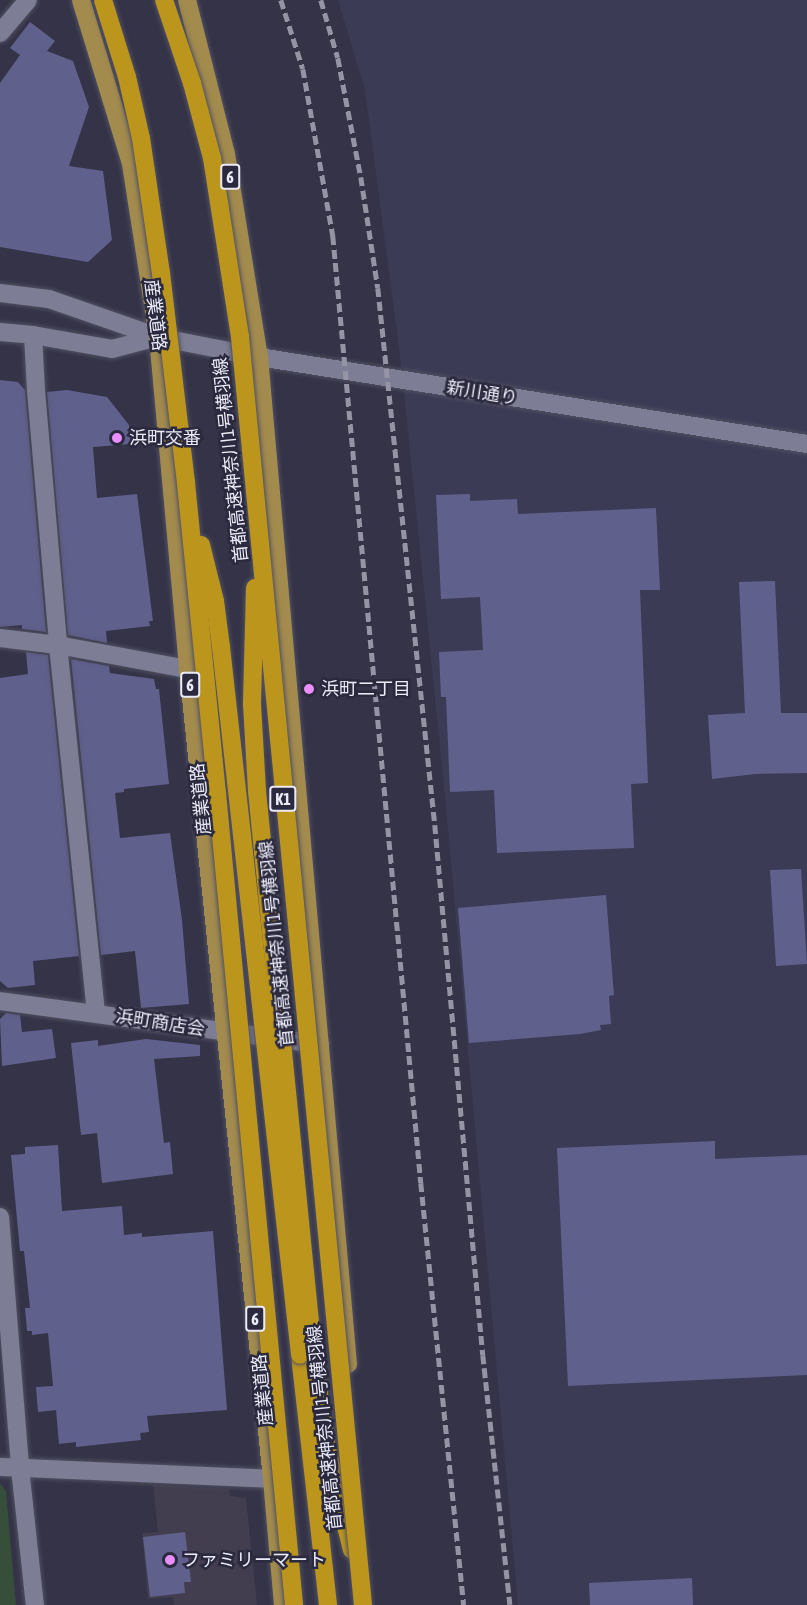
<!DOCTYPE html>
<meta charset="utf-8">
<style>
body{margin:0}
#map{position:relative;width:807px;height:1605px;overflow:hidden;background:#343348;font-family:"Asap Condensed","Noto Sans JP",sans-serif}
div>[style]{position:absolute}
.commercial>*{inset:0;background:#423e4f}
.built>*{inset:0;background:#3c3b56}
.green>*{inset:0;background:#374e3a}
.building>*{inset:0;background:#60608d}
.roads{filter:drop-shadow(0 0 2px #515162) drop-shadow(0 0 2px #515162)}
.minor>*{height:18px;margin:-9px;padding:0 9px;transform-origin:9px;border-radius:9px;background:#7d7d95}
.secondary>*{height:18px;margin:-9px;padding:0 9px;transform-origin:9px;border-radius:9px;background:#7d7d95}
.primary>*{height:18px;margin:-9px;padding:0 9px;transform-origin:9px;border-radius:9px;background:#a38b4d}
.motorway>*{height:18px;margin:-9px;padding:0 9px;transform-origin:9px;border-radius:9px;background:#bc951d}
.rail>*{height:4.5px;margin-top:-2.25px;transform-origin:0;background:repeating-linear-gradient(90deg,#9594a5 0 9px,transparent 0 13.5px)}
.bridges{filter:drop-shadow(0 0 2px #515162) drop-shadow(0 0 2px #515162)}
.motorway-bridge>*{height:18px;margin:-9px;padding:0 9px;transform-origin:9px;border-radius:9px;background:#bc951d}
.dots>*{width:16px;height:16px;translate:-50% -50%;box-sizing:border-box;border:3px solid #2a293d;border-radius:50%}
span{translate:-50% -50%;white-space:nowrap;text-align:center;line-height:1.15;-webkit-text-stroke:5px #2a293d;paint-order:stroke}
.shield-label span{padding:2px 4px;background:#2a293d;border:2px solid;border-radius:4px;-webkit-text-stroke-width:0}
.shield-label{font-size:16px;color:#ebebf8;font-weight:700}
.street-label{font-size:18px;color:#ebebf8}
.poi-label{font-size:18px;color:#ebebf8}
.left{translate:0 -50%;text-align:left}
</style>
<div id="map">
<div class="commercial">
<div style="clip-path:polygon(153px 1485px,229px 1489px,230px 1496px,246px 1498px,257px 1605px,174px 1605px,173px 1597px,148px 1599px,142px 1533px,158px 1532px)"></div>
</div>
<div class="built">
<div style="clip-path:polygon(338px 0,807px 0,807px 1605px,518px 1605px,445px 796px,401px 363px,365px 90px)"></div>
</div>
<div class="green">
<div style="clip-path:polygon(0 1483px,6px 1491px,16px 1605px,0 1605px)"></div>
</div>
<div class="building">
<div style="clip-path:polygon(30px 22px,55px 41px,47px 51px,73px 61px,89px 107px,69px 166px,103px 171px,112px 240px,88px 262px,0 247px,0 83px,20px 55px,10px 48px)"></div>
<div style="clip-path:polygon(0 380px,18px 382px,25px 390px,46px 632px,22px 629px,22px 625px,0 627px)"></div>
<div style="clip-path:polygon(67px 390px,107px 397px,129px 425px,131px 444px,93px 447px,97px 498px,137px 494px,153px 621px,149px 621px,150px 626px,106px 631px,107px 643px,68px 635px,47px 392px)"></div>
<div style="clip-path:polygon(470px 494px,470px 501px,517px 499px,518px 514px,656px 508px,660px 590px,640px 590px,648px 783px,631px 784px,634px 848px,497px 853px,494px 790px,450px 792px,446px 697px,441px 697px,439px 652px,483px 650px,480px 597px,441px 599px,436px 495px)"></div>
<div style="clip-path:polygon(775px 581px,781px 713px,807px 713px,807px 773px,755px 774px,712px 779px,708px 715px,745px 713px,739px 582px)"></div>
<div style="clip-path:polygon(26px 652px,48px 655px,79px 956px,33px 961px,35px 985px,8px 988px,0 981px,0 678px,28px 674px)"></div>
<div style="clip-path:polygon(71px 659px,109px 666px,110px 673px,154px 679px,156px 689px,159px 689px,169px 784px,124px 789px,124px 792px,115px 793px,120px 838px,170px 833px,182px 920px,189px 1004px,141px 1008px,135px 951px,101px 955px)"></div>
<div style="clip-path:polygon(801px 869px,807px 964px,776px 966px,770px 870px)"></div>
<div style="clip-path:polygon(606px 895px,614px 995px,609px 996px,611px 1024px,600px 1025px,601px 1030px,580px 1034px,469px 1043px,458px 908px)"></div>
<div style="clip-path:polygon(6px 1013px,20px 1015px,22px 1032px,52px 1029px,56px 1058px,2px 1066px,0 1019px)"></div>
<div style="clip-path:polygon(146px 1039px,200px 1045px,200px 1056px,154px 1059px,164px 1143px,170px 1142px,173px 1174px,102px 1183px,97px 1133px,81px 1135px,71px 1043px,98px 1040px,98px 1046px)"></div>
<div style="clip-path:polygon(715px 1141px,715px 1159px,807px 1155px,807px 1375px,568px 1386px,557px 1148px)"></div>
<div style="clip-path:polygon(58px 1145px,62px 1211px,122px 1206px,124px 1235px,142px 1233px,142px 1237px,213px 1231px,227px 1410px,147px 1416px,149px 1432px,140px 1433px,141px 1440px,76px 1447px,76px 1442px,59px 1444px,56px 1410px,38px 1412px,36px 1387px,53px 1386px,48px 1333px,32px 1335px,32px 1331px,27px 1331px,25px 1308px,30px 1308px,24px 1251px,20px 1251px,11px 1155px,25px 1154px,25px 1147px)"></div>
<div style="clip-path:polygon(185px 1532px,191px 1582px,184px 1582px,185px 1593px,150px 1597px,143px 1537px)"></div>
<div style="clip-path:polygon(692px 1578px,693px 1605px,590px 1605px,589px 1583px)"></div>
</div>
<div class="roads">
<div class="minor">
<div style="left:0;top:33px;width:43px;rotate:-49.7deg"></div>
<div style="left:33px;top:335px;width:56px;rotate:86.9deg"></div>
<div style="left:36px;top:391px;width:255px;rotate:85deg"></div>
<div style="left:58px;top:645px;width:370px;rotate:84.1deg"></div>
<div style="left:0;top:638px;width:58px;rotate:6.9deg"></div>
<div style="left:58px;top:645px;width:132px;rotate:10.5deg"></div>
<div style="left:0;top:1001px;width:323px;rotate:7.7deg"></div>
<div style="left:0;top:1217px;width:252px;rotate:85.4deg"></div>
<div style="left:20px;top:1468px;width:138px;rotate:83.8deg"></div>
<div style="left:0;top:1467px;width:272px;rotate:2.5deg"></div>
</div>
<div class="secondary">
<div style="left:0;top:293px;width:49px;rotate:7deg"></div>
<div style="left:49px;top:299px;width:115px;rotate:19.2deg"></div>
<div style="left:158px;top:337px;width:103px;rotate:11.2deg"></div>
<div style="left:259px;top:357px;width:555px;rotate:9.02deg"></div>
<div style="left:0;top:332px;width:33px;rotate:5deg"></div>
<div style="left:33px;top:335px;width:80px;rotate:10deg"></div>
<div style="left:112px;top:349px;width:48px;rotate:-14.6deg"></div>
</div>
<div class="primary">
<div style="left:81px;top:0;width:171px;rotate:73deg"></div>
<div style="left:131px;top:164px;width:175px;rotate:81.1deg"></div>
<div style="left:158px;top:337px;width:333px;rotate:84.8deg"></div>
<div style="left:188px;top:669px;width:814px;rotate:84.08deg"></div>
<div style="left:272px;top:1479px;width:126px;rotate:85deg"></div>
<div style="left:187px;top:0;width:159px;rotate:75.8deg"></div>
<div style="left:226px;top:154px;width:206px;rotate:80.8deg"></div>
<div style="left:259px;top:357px;width:1011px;rotate:84.95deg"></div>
</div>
<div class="motorway">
<div style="left:313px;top:1352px;width:94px;rotate:82deg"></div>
<div style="left:326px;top:1445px;width:108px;rotate:76.1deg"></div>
<div style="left:300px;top:1355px;width:252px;rotate:83.6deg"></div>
</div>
</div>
<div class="rail">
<div style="left:281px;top:0;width:72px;rotate:72.3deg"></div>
<div style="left:303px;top:69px;width:170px;rotate:79.8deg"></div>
<div style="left:333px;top:236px;width:951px;rotate:84.69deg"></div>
<div style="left:421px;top:1183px;width:424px;rotate:84.2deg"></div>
<div style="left:321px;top:0;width:60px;rotate:73.7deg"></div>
<div style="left:338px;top:58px;width:121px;rotate:79.1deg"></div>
<div style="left:361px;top:177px;width:112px;rotate:81.3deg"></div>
<div style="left:378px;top:288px;width:540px;rotate:83.94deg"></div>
<div style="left:435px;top:825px;width:532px;rotate:84.83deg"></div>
<div style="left:483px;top:1355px;width:251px;rotate:83.8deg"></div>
</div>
<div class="bridges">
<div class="motorway-bridge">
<div style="left:103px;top:0;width:81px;rotate:72.7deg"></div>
<div style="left:127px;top:77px;width:63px;rotate:77.1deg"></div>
<div style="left:141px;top:138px;width:136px;rotate:81.6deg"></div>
<div style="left:161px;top:273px;width:211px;rotate:83.2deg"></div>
<div style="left:186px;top:483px;width:312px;rotate:84.3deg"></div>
<div style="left:217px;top:793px;width:816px;rotate:84.58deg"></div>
<div style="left:164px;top:0;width:88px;rotate:71.4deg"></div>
<div style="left:192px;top:83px;width:78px;rotate:75.1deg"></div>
<div style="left:212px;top:158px;width:181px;rotate:81.1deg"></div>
<div style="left:240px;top:337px;width:1274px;rotate:84.46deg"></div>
<div style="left:201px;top:545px;width:58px;rotate:76deg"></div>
<div style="left:215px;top:601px;width:46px;rotate:82.6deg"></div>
<div style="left:221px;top:647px;width:712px;rotate:83.63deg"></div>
<div style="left:255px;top:588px;width:116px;rotate:91.5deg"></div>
<div style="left:252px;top:704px;width:87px;rotate:86.7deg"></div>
<div style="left:257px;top:791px;width:564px;rotate:84.3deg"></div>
</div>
</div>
<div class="dots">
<div style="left:117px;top:438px;background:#ea8dfd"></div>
<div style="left:309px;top:689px;background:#ea8dfd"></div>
<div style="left:170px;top:1560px;background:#ea8dfd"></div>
</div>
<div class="shield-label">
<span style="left:230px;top:177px">6</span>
<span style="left:190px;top:685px">6</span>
<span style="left:283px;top:799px">K1</span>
<span style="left:255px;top:1319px">6</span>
</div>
<div class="street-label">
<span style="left:155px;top:315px;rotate:83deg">産業道路</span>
<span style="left:482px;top:393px;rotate:9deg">新川通り</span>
<span style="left:231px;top:460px;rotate:-96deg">首都高速神奈川1号横羽線</span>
<span style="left:201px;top:799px;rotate:-96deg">産業道路</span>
<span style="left:277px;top:944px;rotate:-96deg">首都高速神奈川1号横羽線</span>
<span style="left:160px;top:1023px;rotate:9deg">浜町商店会</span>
<span style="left:263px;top:1390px;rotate:-96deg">産業道路</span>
<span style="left:325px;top:1428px;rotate:-96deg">首都高速神奈川1号横羽線</span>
</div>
<div class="poi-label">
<span class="left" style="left:129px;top:438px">浜町交番</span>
<span class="left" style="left:321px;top:689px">浜町二丁目</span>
<span class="left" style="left:182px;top:1560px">ファミリーマート</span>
</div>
</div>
